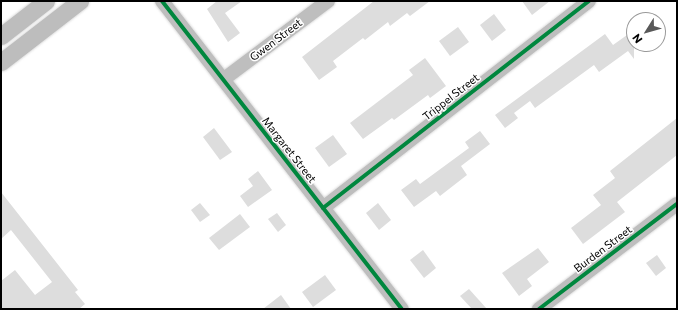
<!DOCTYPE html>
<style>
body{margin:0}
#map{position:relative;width:678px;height:310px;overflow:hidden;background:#fff;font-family:Commissioner,sans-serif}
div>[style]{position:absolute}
.building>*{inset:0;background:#ddd}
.roads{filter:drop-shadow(0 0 1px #dbdbdb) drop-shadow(0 0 1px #dbdbdb)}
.minor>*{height:14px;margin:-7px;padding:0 7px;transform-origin:7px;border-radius:7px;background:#bebebe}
.major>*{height:17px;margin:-8.5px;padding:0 8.5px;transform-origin:8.5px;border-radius:8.5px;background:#bdbdbd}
.cycleway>*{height:4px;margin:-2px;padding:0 2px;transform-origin:2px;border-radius:2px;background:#00873e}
span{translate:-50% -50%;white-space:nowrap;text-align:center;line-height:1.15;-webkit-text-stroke:3px #fff;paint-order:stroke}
.street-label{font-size:11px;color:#000}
.frame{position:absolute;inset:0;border:2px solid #000;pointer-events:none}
.north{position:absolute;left:626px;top:12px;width:40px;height:40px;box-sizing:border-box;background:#fff;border:1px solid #999;border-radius:50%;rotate:233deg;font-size:11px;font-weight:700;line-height:16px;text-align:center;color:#000}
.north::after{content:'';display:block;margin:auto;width:14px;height:18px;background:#595959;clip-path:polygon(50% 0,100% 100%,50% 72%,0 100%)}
</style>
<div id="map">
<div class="building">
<div style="clip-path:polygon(217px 1px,242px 1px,225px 13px,240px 33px,228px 42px,207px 9px)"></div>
<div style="clip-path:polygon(374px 1px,430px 1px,410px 16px,407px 13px,390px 26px,388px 22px,365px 40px,363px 38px,333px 61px,337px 67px,319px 80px,302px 57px)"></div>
<div style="clip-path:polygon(522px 1px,550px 1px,532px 15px)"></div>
<div style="clip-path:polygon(494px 14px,506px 30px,492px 41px,480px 25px)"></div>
<div style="clip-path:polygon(458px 27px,469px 42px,450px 56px,439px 41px)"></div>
<div style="clip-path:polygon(634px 30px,634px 59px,628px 51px,599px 72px,594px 65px,535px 108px,530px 101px,514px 113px,518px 118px,505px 128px,495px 115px,605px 34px,613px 45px)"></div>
<div style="clip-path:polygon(425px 58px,446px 86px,430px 98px,428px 95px,394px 120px,392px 118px,363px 139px,350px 123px,413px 75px,409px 70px)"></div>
<div style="clip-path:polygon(677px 118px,677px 155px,617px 202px,625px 212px,583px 244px,571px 228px,601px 205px,593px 195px,615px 178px,610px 171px)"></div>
<div style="clip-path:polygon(214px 128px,232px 152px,220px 160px,203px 137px)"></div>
<div style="clip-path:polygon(480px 131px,490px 144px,461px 166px,467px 175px,440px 196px,436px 191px,414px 207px,401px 190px,416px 179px,420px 184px,469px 148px,465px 142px)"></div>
<div style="clip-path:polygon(333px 135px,347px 154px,329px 167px,315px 148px)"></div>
<div style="clip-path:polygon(258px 171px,272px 190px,248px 207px,240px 196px,253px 186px,248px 179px)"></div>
<div style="clip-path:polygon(1px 192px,78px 290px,75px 292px,85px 304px,79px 309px,1px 309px,1px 281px,15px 270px,35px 295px,52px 282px,11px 230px,1px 239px)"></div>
<div style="clip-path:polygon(200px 203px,210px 215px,200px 222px,191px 210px)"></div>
<div style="clip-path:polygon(378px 203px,391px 220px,379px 230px,366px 213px)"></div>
<div style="clip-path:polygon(277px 213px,286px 225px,278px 232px,268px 219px)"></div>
<div style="clip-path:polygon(240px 214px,250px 227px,219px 250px,209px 238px)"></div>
<div style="clip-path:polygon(538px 248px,549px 262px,527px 279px,532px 286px,519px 296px,502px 273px)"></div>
<div style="clip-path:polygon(423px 250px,436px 268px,424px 278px,410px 260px)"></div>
<div style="clip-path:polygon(657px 255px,666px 268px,656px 276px,646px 263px)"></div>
<div style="clip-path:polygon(325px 275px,336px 290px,313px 307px,302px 292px)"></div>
<div style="clip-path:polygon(469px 289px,487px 309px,472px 309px,460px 296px)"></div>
<div style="clip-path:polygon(281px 295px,291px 309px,263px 309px)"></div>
</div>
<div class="roads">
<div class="minor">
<div style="left:162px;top:1px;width:390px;rotate:52.1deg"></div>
<div style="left:224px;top:79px;width:130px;rotate:-36.9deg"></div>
<div style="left:323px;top:208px;width:337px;rotate:-37.9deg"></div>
<div style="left:539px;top:309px;width:173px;rotate:-37.3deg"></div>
</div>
<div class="major">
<div style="left:1px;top:36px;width:57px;rotate:-37.9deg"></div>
<div style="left:1px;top:62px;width:100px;rotate:-37.7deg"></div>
</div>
</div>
<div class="cycleway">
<div style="left:162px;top:1px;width:390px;rotate:52.1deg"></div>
<div style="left:323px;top:208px;width:337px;rotate:-37.9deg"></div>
<div style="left:539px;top:309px;width:173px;rotate:-37.3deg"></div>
</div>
<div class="street-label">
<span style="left:276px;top:40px;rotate:-37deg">Gwen Street</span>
<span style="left:451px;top:97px;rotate:-38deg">Trippel Street</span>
<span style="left:289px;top:150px;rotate:52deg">Margaret Street</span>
<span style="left:603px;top:249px;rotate:-37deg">Burden Street</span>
</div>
<div class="frame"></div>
<div class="north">N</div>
</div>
